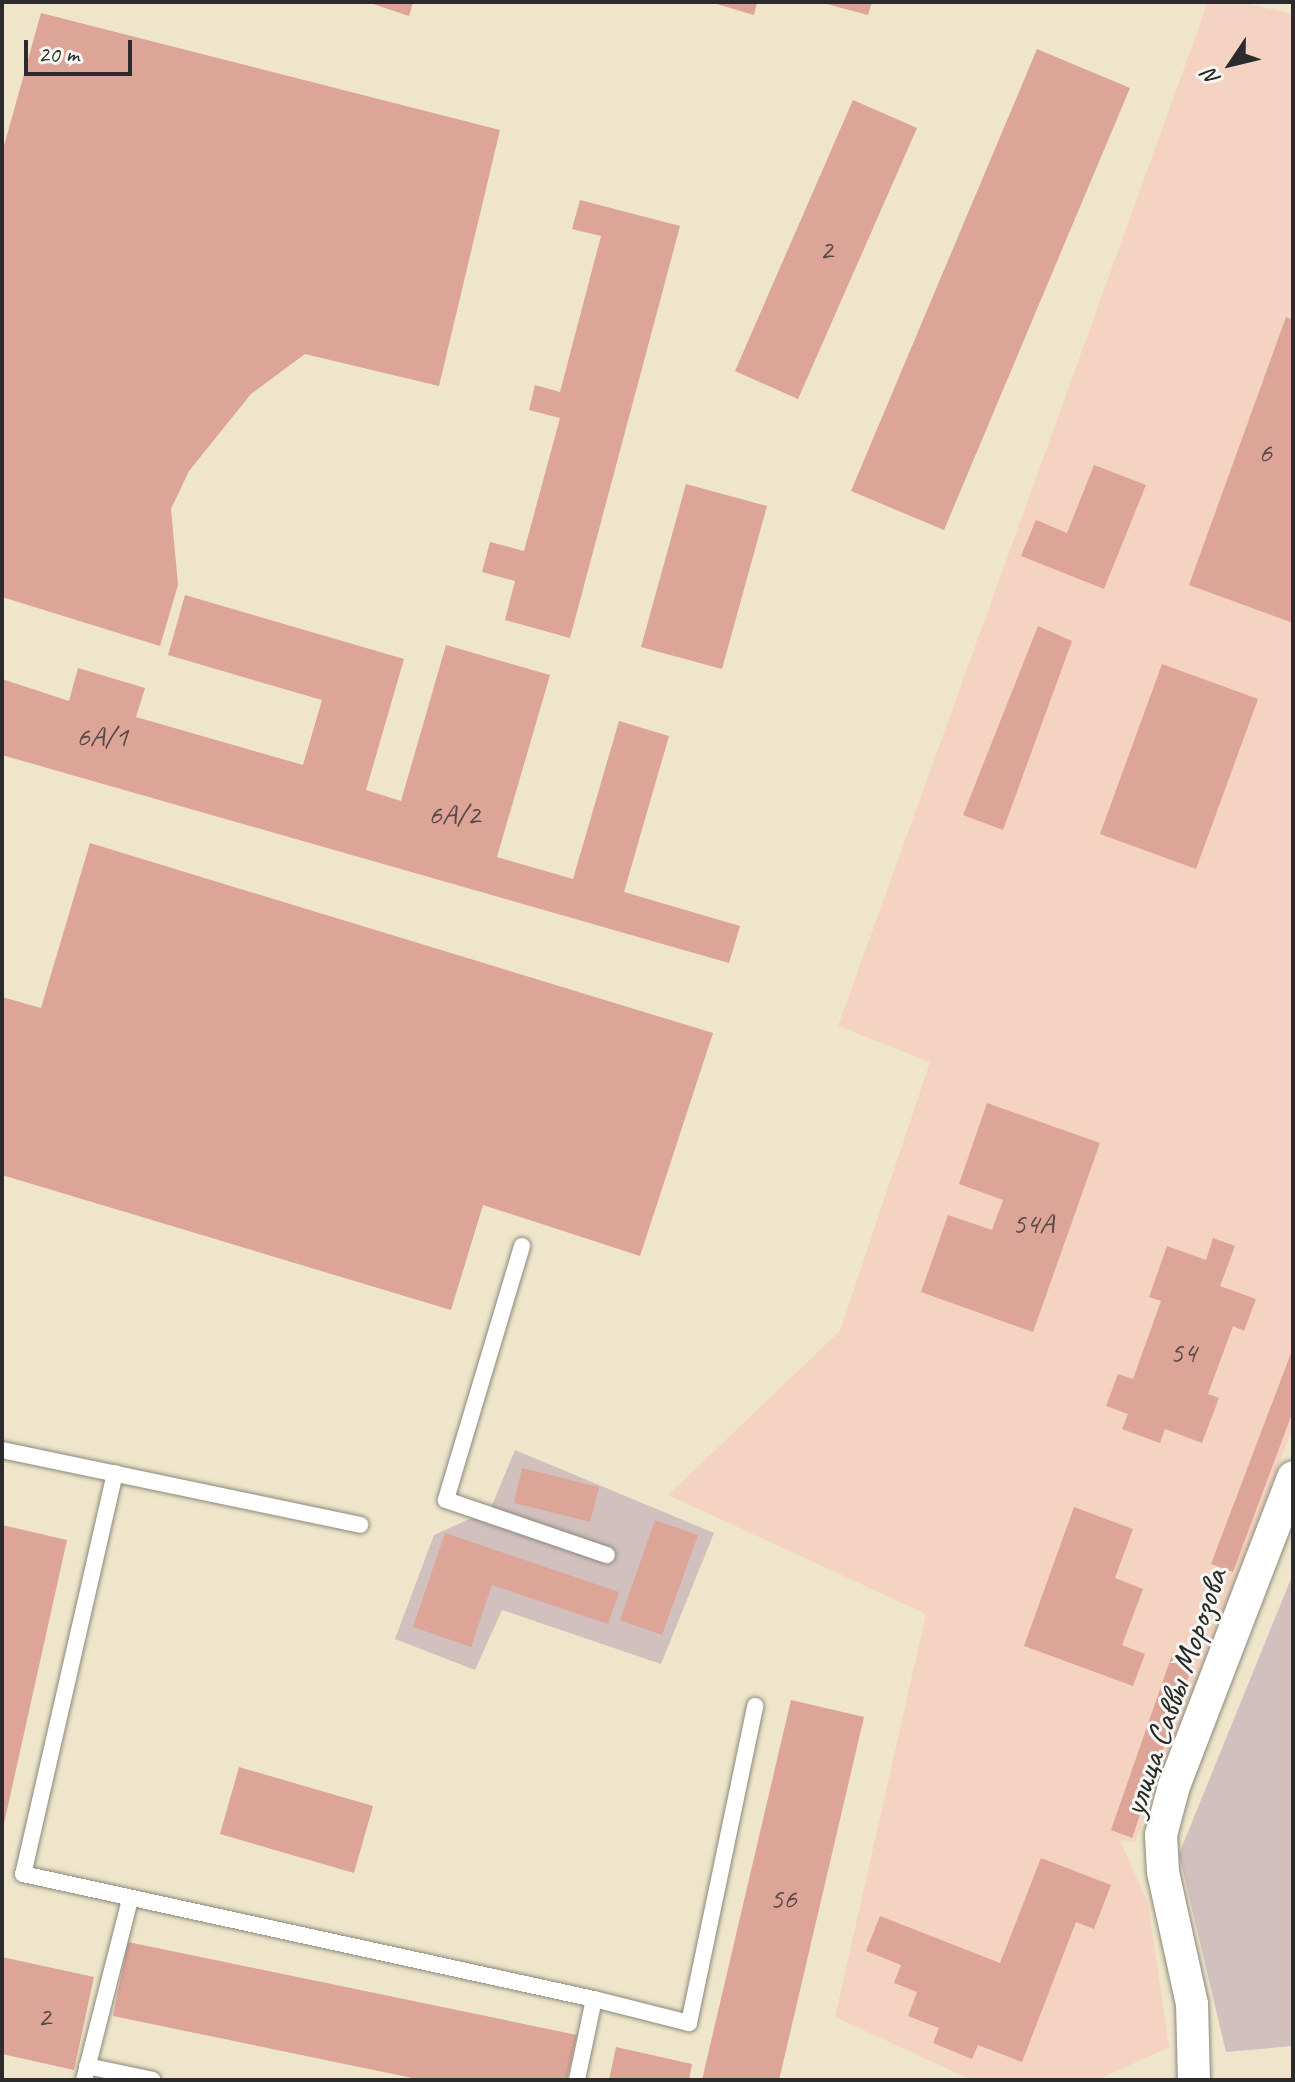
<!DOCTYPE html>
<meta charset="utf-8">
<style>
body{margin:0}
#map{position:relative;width:1295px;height:2082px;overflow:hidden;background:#eee5cb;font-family:Caveat,sans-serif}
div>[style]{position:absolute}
.built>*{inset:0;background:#f5d3c2}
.industrial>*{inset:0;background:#d1c0bd}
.building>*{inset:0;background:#dda598}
.roads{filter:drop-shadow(0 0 2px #8c887b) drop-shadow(0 0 2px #8c887b)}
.lane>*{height:16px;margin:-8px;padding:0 8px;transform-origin:8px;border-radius:8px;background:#fff}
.street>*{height:32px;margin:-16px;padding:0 16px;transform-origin:16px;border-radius:16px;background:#fff}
span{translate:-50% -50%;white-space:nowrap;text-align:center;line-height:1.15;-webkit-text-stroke:6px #f6f6f2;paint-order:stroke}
.number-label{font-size:30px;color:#584a46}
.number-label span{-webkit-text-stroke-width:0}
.street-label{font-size:34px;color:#2b2b2b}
.frame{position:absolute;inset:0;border:4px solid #2b2b2b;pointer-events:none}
.north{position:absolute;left:1191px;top:24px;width:80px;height:80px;-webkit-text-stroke:6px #f6f6f2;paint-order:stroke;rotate:235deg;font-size:22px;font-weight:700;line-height:32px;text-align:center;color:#2b2b2b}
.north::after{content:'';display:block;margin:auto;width:28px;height:36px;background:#2b2b2b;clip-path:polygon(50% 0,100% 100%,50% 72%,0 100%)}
.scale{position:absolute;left:24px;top:40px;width:108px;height:36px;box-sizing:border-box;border:4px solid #2b2b2b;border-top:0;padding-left:10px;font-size:24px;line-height:28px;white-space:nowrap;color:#2b2b2b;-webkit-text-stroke:6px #f6f6f2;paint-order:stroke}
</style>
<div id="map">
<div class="built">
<div style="clip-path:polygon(1208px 2px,1240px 2px,1293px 14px,1293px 1427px,1135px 1842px,1120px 1840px,1148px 1903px,1169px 2047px,1097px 2080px,972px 2080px,835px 2017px,926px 1614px,668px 1495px,840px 1331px,930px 1062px,838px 1026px)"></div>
</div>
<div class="industrial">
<div style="clip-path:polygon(515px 1450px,714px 1533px,661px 1664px,502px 1610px,475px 1670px,395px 1639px,434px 1535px,490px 1510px)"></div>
<div style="clip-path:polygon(1293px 1574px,1293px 2046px,1226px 2052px,1179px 1854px)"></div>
</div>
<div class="building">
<div style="clip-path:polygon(367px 2px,413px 2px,409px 16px)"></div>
<div style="clip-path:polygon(710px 2px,757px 2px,754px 15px)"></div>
<div style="clip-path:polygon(819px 2px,872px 2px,868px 15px)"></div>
<div style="clip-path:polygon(41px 13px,500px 130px,439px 386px,305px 354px,251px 394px,189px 471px,171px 509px,178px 585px,160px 646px,2px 597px,2px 153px)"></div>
<div style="clip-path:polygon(1037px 49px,1130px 88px,944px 530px,851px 491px)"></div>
<div style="clip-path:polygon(853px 100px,917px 128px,798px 399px,735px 371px)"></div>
<div style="clip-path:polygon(580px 200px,680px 226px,570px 638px,505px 620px,515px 581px,482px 572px,490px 542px,524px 551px,560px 418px,529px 410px,535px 385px,560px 392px,601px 236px,572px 229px)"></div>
<div style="clip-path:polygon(1286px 317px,1293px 320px,1293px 623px,1189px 585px)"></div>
<div style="clip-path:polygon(1094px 465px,1146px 485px,1104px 589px,1021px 556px,1036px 520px,1067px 533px)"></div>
<div style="clip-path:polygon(686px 484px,767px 506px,722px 669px,641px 647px)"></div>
<div style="clip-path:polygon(185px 595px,404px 659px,366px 790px,401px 801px,446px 645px,550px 675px,497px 857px,573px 879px,619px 721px,669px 736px,624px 892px,740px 926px,729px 963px,2px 755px,2px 679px,69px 701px,78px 668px,145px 688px,136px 717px,303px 765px,322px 700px,168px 655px)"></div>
<div style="clip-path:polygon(1038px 626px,1072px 641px,1003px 830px,963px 815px)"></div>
<div style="clip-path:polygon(1162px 664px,1258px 699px,1196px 869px,1100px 834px)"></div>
<div style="clip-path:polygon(90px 843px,713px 1033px,640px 1256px,483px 1205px,451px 1310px,2px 1175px,2px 997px,41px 1008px)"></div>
<div style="clip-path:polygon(987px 1103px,1100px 1143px,1033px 1332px,921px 1292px,948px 1215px,992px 1230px,1003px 1200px,959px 1184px)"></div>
<div style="clip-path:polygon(1213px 1238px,1235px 1246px,1220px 1286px,1256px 1299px,1244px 1331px,1233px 1326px,1208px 1394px,1219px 1398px,1202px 1443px,1165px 1429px,1160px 1443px,1122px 1429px,1128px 1414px,1106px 1406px,1118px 1374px,1133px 1379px,1161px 1301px,1149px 1297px,1167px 1246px,1206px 1260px)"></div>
<div style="clip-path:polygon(1293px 1348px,1293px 1411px,1233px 1572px,1211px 1564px)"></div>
<div style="clip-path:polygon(522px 1468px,599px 1487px,590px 1522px,514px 1503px)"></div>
<div style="clip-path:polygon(1074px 1507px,1133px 1529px,1115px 1578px,1143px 1589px,1122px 1645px,1145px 1654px,1133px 1686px,1024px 1646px)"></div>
<div style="clip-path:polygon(655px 1520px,698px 1535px,662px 1635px,620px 1620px)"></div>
<div style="clip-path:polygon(2px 1525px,67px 1540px,3px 1828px,2px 1828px)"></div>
<div style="clip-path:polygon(445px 1533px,619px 1592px,608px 1624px,492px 1585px,471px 1647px,413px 1627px)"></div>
<div style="clip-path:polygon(1173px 1652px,1195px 1659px,1132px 1838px,1111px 1830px)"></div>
<div style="clip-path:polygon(791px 1700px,864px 1717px,779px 2080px,702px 2080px)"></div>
<div style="clip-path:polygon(239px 1767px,373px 1806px,354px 1873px,220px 1834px)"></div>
<div style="clip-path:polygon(1041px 1858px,1111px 1885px,1094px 1929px,1076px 1922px,1022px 2062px,978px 2045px,972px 2059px,933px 2043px,939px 2028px,908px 2016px,917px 1992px,894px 1983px,901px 1965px,866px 1951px,880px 1916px,1000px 1963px)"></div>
<div style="clip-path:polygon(128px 1942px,577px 2035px,567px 2080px,422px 2080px,113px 2016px)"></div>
<div style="clip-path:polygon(2px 1957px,94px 1977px,74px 2070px,2px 2054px)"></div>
<div style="clip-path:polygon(616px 2047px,692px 2064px,689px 2080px,609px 2080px)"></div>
</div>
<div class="roads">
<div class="lane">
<div style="left:522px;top:1246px;width:265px;rotate:106.7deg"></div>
<div style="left:446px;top:1500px;width:170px;rotate:18.9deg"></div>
<div style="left:2px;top:1450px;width:366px;rotate:11.8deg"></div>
<div style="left:115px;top:1473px;width:411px;rotate:102.9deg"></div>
<div style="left:23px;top:1874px;width:585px;rotate:12.35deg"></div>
<div style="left:594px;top:1999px;width:83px;rotate:101.9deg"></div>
<div style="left:594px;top:1999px;width:98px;rotate:14.2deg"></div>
<div style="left:689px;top:2023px;width:324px;rotate:-78.2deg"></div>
<div style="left:87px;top:2066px;width:67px;rotate:12deg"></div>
<div style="left:84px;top:2080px;width:186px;rotate:-75.7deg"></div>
</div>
<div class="street">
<div style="left:1194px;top:2080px;width:76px;rotate:-91.5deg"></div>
<div style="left:1192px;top:2004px;width:135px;rotate:-102.4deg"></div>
<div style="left:1163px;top:1872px;width:37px;rotate:-93deg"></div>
<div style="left:1161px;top:1835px;width:51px;rotate:-75.1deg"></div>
<div style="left:1174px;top:1786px;width:331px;rotate:-68.9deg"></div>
</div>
</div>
<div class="number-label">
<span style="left:826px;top:249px">2</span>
<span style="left:1265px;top:452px">6</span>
<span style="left:102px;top:736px">6А/1</span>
<span style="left:454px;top:814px">6А/2</span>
<span style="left:1033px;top:1223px">54А</span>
<span style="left:1183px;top:1352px">54</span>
<span style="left:783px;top:1898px">56</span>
<span style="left:44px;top:2016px">2</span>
</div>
<div class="street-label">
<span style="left:1174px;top:1692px;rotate:-71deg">улица Саввы Морозова</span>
</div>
<div class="frame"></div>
<div class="north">N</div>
<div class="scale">20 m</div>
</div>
